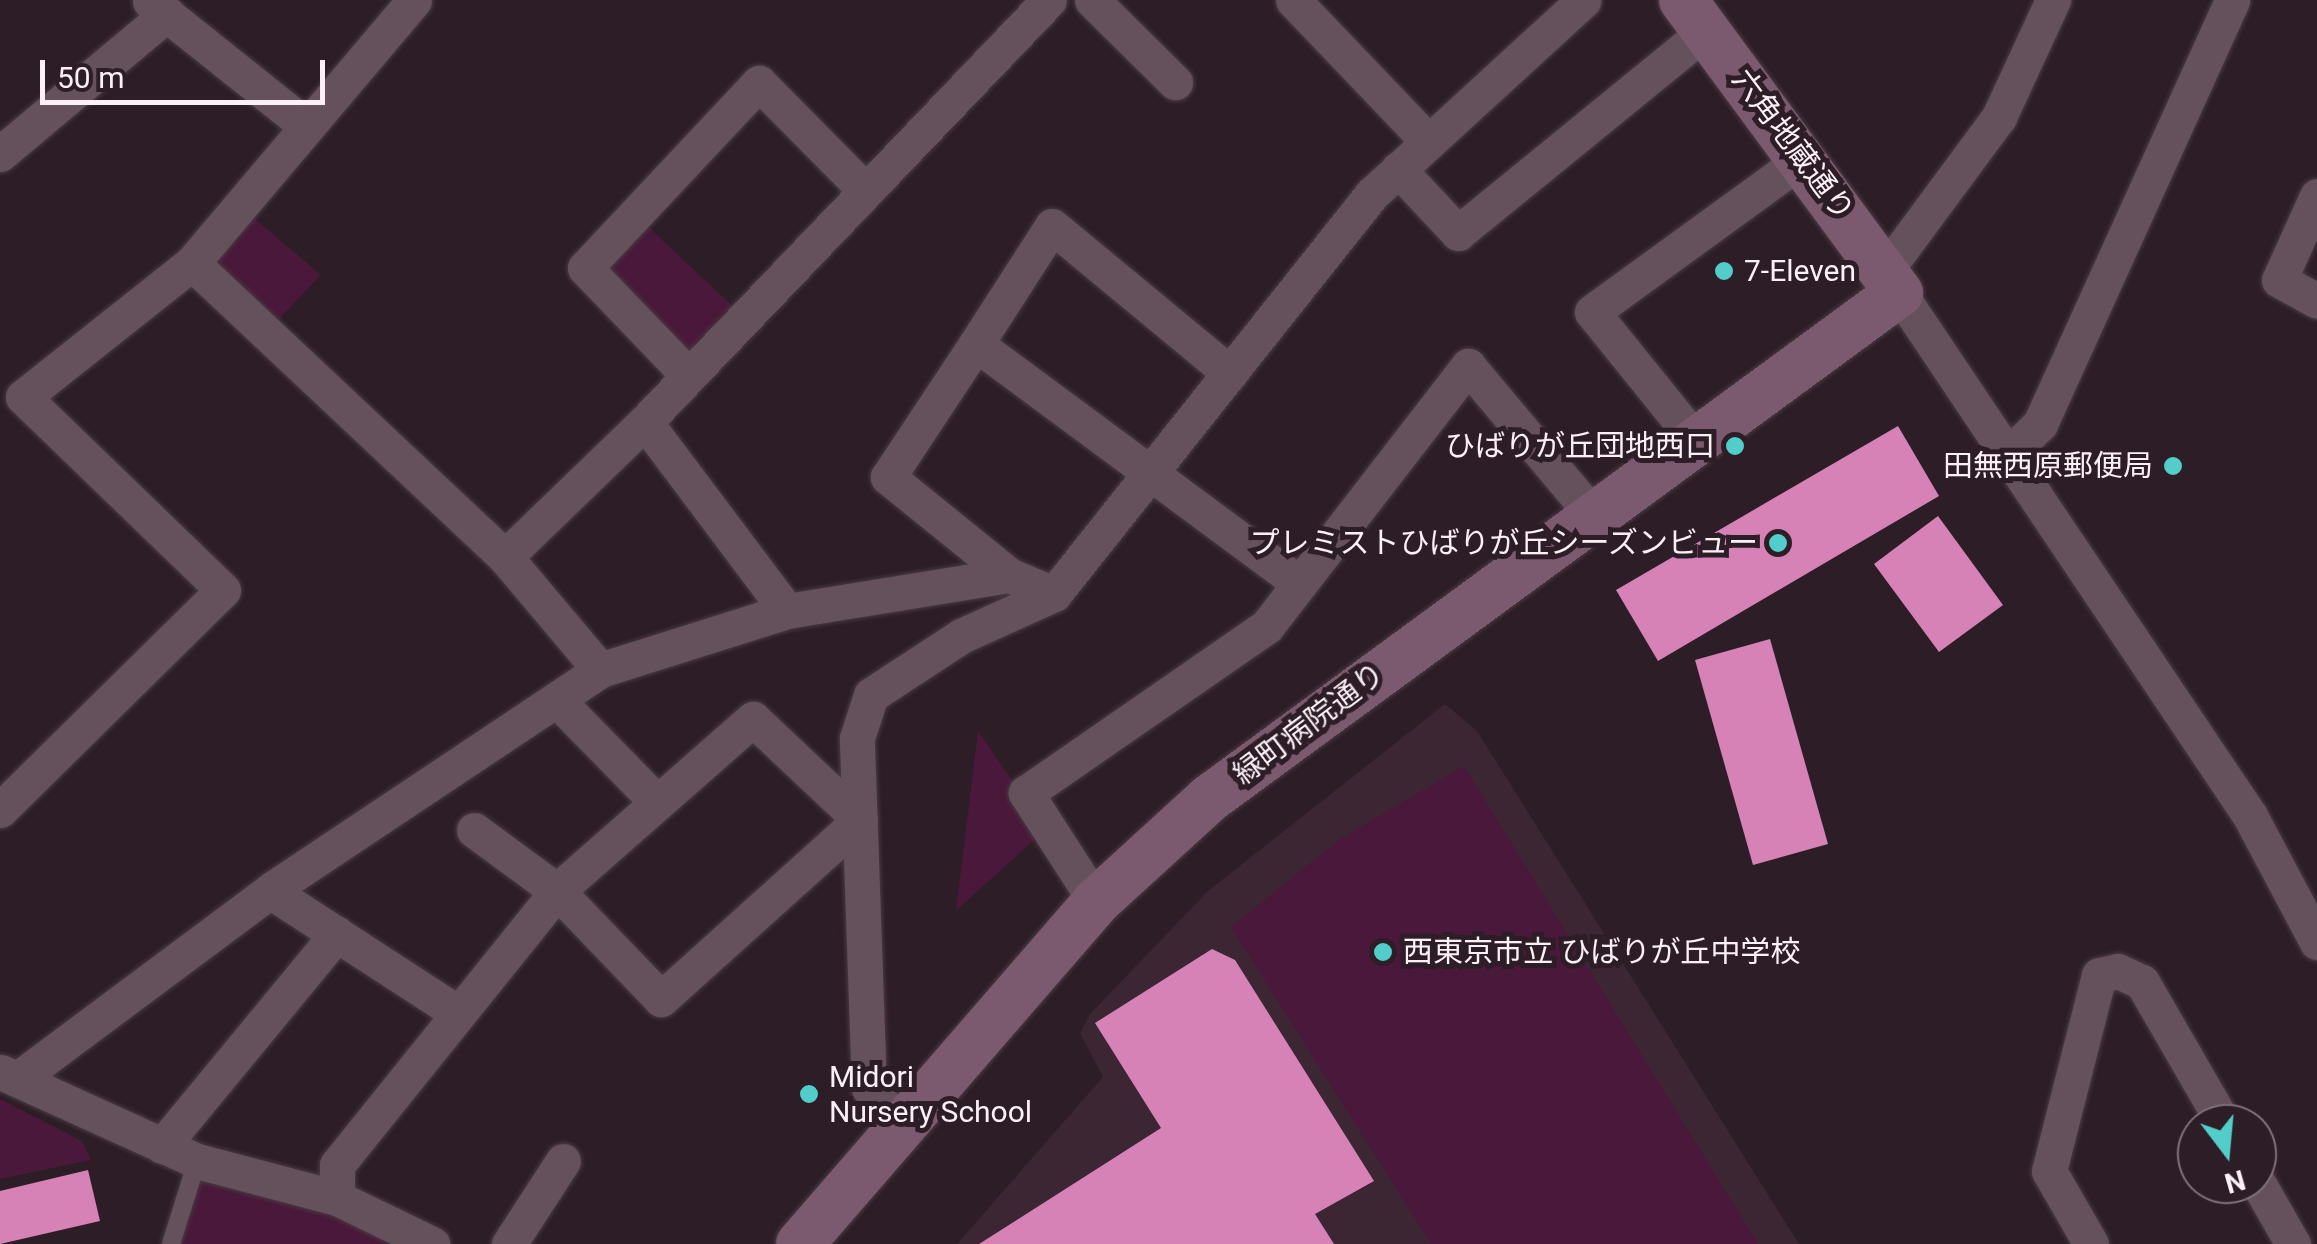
<!DOCTYPE html>
<meta charset="utf-8">
<style>
body{margin:0}
#map{position:relative;width:2317px;height:1244px;overflow:hidden;background:#2d1d27;font-family:Roboto,"Noto Sans JP",sans-serif}
div>[style]{position:absolute}
.built>*{inset:0;background:#3c2634}
.green>*{inset:0;background:#4a183a}
.building>*{inset:0;background:#d682b7}
.roads{filter:drop-shadow(0 0 2px #483a43) drop-shadow(0 0 2px #483a43)}
.lane>*{height:18px;margin:-9px;padding:0 9px;transform-origin:9px;border-radius:9px;background:#64515c}
.street>*{height:35px;margin:-17.5px;padding:0 17.5px;transform-origin:17.5px;border-radius:17.5px;background:#64515c}
.secondary>*{height:48px;margin:-24px;padding:0 24px;transform-origin:24px;border-radius:24px;background:#7b596e}
.dots>*{width:28px;height:28px;translate:-50% -50%;box-sizing:border-box;border:5px solid #2d1d27;border-radius:50%}
span{translate:-50% -50%;white-space:nowrap;text-align:center;line-height:1.15;-webkit-text-stroke:10px #2d1d27;paint-order:stroke}
.street-label{font-size:30px;color:#fcf0f7}
.poi-label{font-size:30px;color:#fcf0f7}
.left{translate:0 -50%;text-align:left}
.right{translate:-100% -50%;text-align:right}
.north{position:absolute;left:2177px;top:1104px;width:100px;height:100px;box-sizing:border-box;background:#2d1d27;border:2px solid #80717a;border-radius:50%;rotate:164deg;font-size:28px;font-weight:700;line-height:40px;text-align:center;color:#fcf0f7}
.north::after{content:'';display:block;margin:auto;width:35px;height:45px;background:#53cdc9;clip-path:polygon(50% 0,100% 100%,50% 72%,0 100%)}
.scale{position:absolute;left:40px;top:60px;width:285px;height:45px;box-sizing:border-box;border:5px solid #fcf0f7;border-top:0;padding-left:12px;font-size:30px;line-height:35px;white-space:nowrap;color:#fcf0f7;-webkit-text-stroke:8px #2d1d27;paint-order:stroke}
</style>
<div id="map">
<div class="built">
<div style="clip-path:polygon(1445px 704px,1477px 731px,1799px 1244px,957px 1244px,1103px 1077px,1080px 1033px,1090px 1014px,1208px 891px)"></div>
</div>
<div class="green">
<div style="clip-path:polygon(253px 217px,321px 275px,279px 319px,210px 262px)"></div>
<div style="clip-path:polygon(644px 223px,738px 311px,689px 362px,596px 267px)"></div>
<div style="clip-path:polygon(978px 731px,1046px 829px,956px 911px)"></div>
<div style="clip-path:polygon(1464px 766px,1758px 1244px,1431px 1244px,1231px 927px,1340px 839px)"></div>
<div style="clip-path:polygon(0 1099px,82px 1141px,91px 1160px,0 1179px)"></div>
<div style="clip-path:polygon(203px 1163px,416px 1244px,178px 1244px)"></div>
</div>
<div class="building">
<div style="clip-path:polygon(1898px 426px,1939px 496px,1658px 661px,1616px 590px)"></div>
<div style="clip-path:polygon(1938px 516px,2003px 605px,1939px 652px,1874px 564px)"></div>
<div style="clip-path:polygon(1770px 639px,1828px 844px,1753px 865px,1695px 660px)"></div>
<div style="clip-path:polygon(1212px 949px,1235px 960px,1374px 1181px,1315px 1214px,1334px 1244px,979px 1244px,1161px 1128px,1095px 1023px)"></div>
<div style="clip-path:polygon(88px 1170px,100px 1221px,0 1244px,0 1191px)"></div>
</div>
<div class="roads">
<div class="lane">
<div style="left:171px;top:1244px;width:87px;rotate:-72.6deg"></div>
</div>
<div class="street">
<div style="left:1092px;top:0;width:117px;rotate:44.7deg"></div>
<div style="left:1293px;top:0;width:194px;rotate:46.3deg"></div>
<div style="left:150px;top:1px;width:197px;rotate:38.6deg"></div>
<div style="left:0;top:154px;width:218px;rotate:-40deg"></div>
<div style="left:1398px;top:169px;width:88px;rotate:46.8deg"></div>
<div style="left:1458px;top:233px;width:321px;rotate:-39.2deg"></div>
<div style="left:2317px;top:196px;width:92px;rotate:114.3deg"></div>
<div style="left:2279px;top:280px;width:43px;rotate:28.9deg"></div>
<div style="left:192px;top:263px;width:429px;rotate:43.2deg"></div>
<div style="left:505px;top:557px;width:148px;rotate:49.9deg"></div>
<div style="left:1885px;top:271px;width:192px;rotate:-53.5deg"></div>
<div style="left:1999px;top:117px;width:129px;rotate:-65.2deg"></div>
<div style="left:1899px;top:293px;width:630px;rotate:56.13deg"></div>
<div style="left:2250px;top:816px;width:143px;rotate:62deg"></div>
<div style="left:976px;top:344px;width:140px;rotate:-57.2deg"></div>
<div style="left:1052px;top:226px;width:231px;rotate:39.6deg"></div>
<div style="left:689px;top:376px;width:150px;rotate:-133.9deg"></div>
<div style="left:585px;top:268px;width:254px;rotate:-46.8deg"></div>
<div style="left:759px;top:83px;width:152px;rotate:45.3deg"></div>
<div style="left:645px;top:422px;width:236px;rotate:53.1deg"></div>
<div style="left:1697px;top:442px;width:167px;rotate:-128.9deg"></div>
<div style="left:1592px;top:312px;width:262px;rotate:-36deg"></div>
<div style="left:2008px;top:455px;width:45px;rotate:-44.1deg"></div>
<div style="left:2040px;top:424px;width:465px;rotate:-65.6deg"></div>
<div style="left:505px;top:557px;width:194px;rotate:-44deg"></div>
<div style="left:645px;top:422px;width:584px;rotate:-46.25deg"></div>
<div style="left:1009px;top:575px;width:156px;rotate:-141deg"></div>
<div style="left:888px;top:477px;width:159px;rotate:-56.5deg"></div>
<div style="left:976px;top:344px;width:403px;rotate:36.5deg"></div>
<div style="left:557px;top:700px;width:143px;rotate:45.6deg"></div>
<div style="left:0;top:810px;width:313px;rotate:-44.6deg"></div>
<div style="left:223px;top:590px;width:278px;rotate:-136deg"></div>
<div style="left:23px;top:397px;width:216px;rotate:-38.4deg"></div>
<div style="left:192px;top:263px;width:344px;rotate:-49.8deg"></div>
<div style="left:270px;top:891px;width:224px;rotate:33deg"></div>
<div style="left:1096px;top:902px;width:130px;rotate:-122.7deg"></div>
<div style="left:1026px;top:793px;width:293px;rotate:-34.7deg"></div>
<div style="left:1267px;top:626px;width:329px;rotate:-52.3deg"></div>
<div style="left:1468px;top:366px;width:196px;rotate:50deg"></div>
<div style="left:1px;top:1072px;width:215px;rotate:24.4deg"></div>
<div style="left:197px;top:1161px;width:145px;rotate:14.8deg"></div>
<div style="left:337px;top:1198px;width:106px;rotate:25.8deg"></div>
<div style="left:19px;top:1078px;width:319px;rotate:-36.7deg"></div>
<div style="left:275px;top:887px;width:391px;rotate:-33.7deg"></div>
<div style="left:600px;top:670px;width:196px;rotate:-17.5deg"></div>
<div style="left:787px;top:611px;width:225px;rotate:-9.2deg"></div>
<div style="left:1009px;top:575px;width:49px;rotate:22.9deg"></div>
<div style="left:902px;top:1126px;width:50px;rotate:-131deg"></div>
<div style="left:869px;top:1088px;width:350px;rotate:-92deg"></div>
<div style="left:857px;top:738px;width:45px;rotate:-72deg"></div>
<div style="left:871px;top:695px;width:108px;rotate:-33.2deg"></div>
<div style="left:961px;top:636px;width:102px;rotate:-24.3deg"></div>
<div style="left:1054px;top:594px;width:511px;rotate:-51.52deg"></div>
<div style="left:1372px;top:194px;width:287px;rotate:-42.5deg"></div>
<div style="left:162px;top:1146px;width:275px;rotate:-50.5deg"></div>
<div style="left:2257px;top:1181px;width:73px;rotate:60.3deg"></div>
<div style="left:337px;top:1198px;width:33px;rotate:-90deg"></div>
<div style="left:337px;top:1165px;width:351px;rotate:-51.2deg"></div>
<div style="left:557px;top:891px;width:261px;rotate:-41.3deg"></div>
<div style="left:753px;top:719px;width:147px;rotate:43.3deg"></div>
<div style="left:860px;top:820px;width:268px;rotate:138deg"></div>
<div style="left:661px;top:999px;width:150px;rotate:-133.9deg"></div>
<div style="left:557px;top:891px;width:103px;rotate:-143.7deg"></div>
<div style="left:509px;top:1244px;width:99px;rotate:-57deg"></div>
<div style="left:2091px;top:1244px;width:84px;rotate:-119.9deg"></div>
<div style="left:2049px;top:1171px;width:202px;rotate:-75.7deg"></div>
<div style="left:2099px;top:975px;width:19px;rotate:-12deg"></div>
<div style="left:2118px;top:971px;width:26px;rotate:25deg"></div>
<div style="left:2142px;top:982px;width:164px;rotate:60deg"></div>
</div>
<div class="secondary">
<div style="left:800px;top:1244px;width:452px;rotate:-49.1deg"></div>
<div style="left:1096px;top:902px;width:154px;rotate:-42.4deg"></div>
<div style="left:1210px;top:798px;width:854px;rotate:-36.24deg"></div>
<div style="left:1899px;top:293px;width:364px;rotate:-126.4deg"></div>
</div>
</div>
<div class="dots">
<div style="left:1724px;top:271px;background:#53cdc9"></div>
<div style="left:1735px;top:446px;background:#53cdc9"></div>
<div style="left:2173px;top:466px;background:#53cdc9"></div>
<div style="left:1778px;top:543px;background:#53cdc9"></div>
<div style="left:1383px;top:952px;background:#53cdc9"></div>
<div style="left:809px;top:1094px;background:#53cdc9"></div>
</div>
<div class="street-label">
<span style="left:1793px;top:145px;rotate:53deg">六角地蔵通り</span>
<span style="left:1309px;top:724px;rotate:-37deg">緑町病院通り</span>
</div>
<div class="poi-label">
<span class="left" style="left:1744px;top:271px">7-Eleven</span>
<span class="right" style="left:1715px;top:446px">ひばりが丘団地西口</span>
<span class="right" style="left:2153px;top:466px">田無西原郵便局</span>
<span class="right" style="left:1758px;top:543px">プレミストひばりが丘シーズンビュー</span>
<span class="left" style="left:1403px;top:952px">西東京市立 ひばりが丘中学校</span>
<span class="left" style="left:829px;top:1094px">Midori<br>Nursery School</span>
</div>
<div class="north">N</div>
<div class="scale">50 m</div>
</div>
